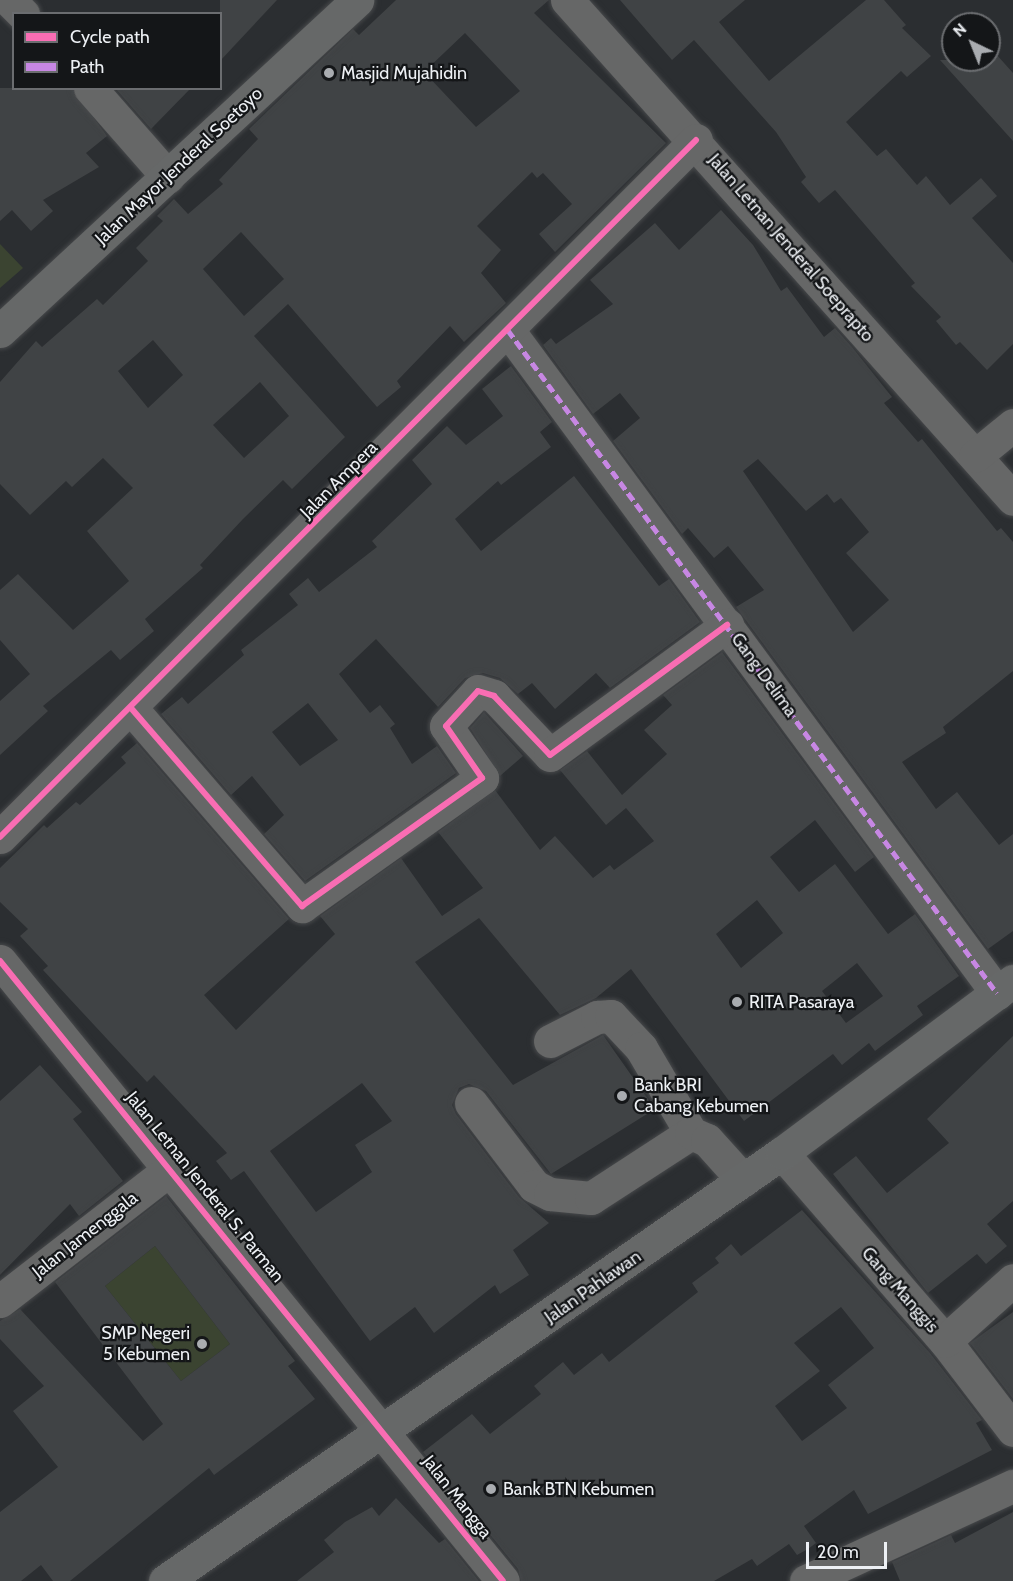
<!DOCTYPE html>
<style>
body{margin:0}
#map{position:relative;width:1013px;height:1581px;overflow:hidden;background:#2b2e31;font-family:Cabin,sans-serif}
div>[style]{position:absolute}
.green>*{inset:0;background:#3b4431}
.building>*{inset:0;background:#404345}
.roads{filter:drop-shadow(0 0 2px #47494b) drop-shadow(0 0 2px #47494b)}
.minor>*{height:33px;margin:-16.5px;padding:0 16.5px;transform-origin:16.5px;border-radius:16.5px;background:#666767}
.major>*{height:33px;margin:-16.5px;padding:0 16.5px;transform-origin:16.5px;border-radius:16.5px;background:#666868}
.quiet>*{height:4.5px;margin-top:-2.25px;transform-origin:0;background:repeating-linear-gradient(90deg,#c787e3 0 9px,transparent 0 13.5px)}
.cycleway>*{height:6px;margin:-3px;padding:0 3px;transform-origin:3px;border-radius:3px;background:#f96db3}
.dots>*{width:16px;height:16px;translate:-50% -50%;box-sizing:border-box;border:3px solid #141618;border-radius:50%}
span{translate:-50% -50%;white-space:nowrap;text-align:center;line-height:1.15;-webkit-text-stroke:4.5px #141618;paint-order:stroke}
.poi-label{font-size:18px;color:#edf0f4}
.left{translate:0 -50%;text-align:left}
.right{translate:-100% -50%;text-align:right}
.street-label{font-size:18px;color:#edf0f4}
.legend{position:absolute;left:12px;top:12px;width:210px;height:78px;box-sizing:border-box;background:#141618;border:2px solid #6b6d70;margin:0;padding:8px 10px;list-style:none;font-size:18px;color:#edf0f4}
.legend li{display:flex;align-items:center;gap:12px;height:30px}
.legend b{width:30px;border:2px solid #6b6d70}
.north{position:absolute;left:941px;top:12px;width:60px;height:60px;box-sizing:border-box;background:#141618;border:2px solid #6b6d70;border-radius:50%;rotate:317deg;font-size:16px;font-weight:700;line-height:24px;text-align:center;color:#edf0f4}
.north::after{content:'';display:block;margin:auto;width:21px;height:27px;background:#a9acb0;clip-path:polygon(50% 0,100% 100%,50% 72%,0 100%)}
.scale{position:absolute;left:806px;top:1542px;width:81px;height:27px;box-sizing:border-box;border:3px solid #edf0f4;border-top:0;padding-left:8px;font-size:18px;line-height:21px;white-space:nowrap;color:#edf0f4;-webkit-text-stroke:4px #141618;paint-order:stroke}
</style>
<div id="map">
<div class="green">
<div style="clip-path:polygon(0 244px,23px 268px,0 288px)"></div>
<div style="clip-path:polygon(155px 1246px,230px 1344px,181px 1381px,105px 1286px)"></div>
</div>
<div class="building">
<div style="clip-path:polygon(220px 0,277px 0,220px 61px)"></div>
<div style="clip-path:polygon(evenodd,396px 0,549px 0,534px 13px,666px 143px,555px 252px,539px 234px,572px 204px,543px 173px,537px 178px,532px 172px,477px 226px,501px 250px,481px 273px,506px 303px,464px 342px,450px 326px,397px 381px,401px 387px,377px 407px,288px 304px,254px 336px,345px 437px,292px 489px,283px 480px,243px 519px,200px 565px,203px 568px,145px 619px,154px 631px,120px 660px,111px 650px,43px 706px,48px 711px,0 755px,0 701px,30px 674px,0 640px,0 590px,18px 574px,73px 630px,129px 581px,87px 531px,133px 488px,103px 458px,72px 487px,66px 481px,30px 515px,0 484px,0 382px,36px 341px,42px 347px,97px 299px,103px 305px,148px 261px,136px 248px,163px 221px,157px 216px,174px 199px,188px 214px,223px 184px,219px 180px,258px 139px,249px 129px,353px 29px,359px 35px,396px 0,465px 33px,520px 91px,476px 127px,424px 72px,465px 33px,396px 0,241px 232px,284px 279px,244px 316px,203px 269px,241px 232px,396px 0,153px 340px,183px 375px,148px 408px,118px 371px,153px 340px,396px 0,260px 382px,289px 416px,244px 458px,213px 425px,260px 382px)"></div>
<div style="clip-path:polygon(620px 0,745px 0,719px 22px,769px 81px,866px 0,884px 0,906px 25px,902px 28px,931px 56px,907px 77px,901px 71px,846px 122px,877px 156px,886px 149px,917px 185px,926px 176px,950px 205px,981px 178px,997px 196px,972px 218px,1013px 263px,1013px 344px,987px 370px,960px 342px,956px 345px,936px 321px,941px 317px,911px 286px,915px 283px,835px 190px,819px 203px,801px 182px,806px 177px,776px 132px,694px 40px,672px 60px)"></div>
<div style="clip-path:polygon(996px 54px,1013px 73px,1013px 141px,940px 60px,989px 60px)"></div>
<div style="clip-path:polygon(0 88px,72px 88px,107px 136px,86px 153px,99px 167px,43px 200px,53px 211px,31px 231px,12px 210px,0 221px)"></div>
<div style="clip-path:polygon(115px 88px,191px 88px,151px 129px)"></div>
<div style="clip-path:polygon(evenodd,721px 210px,753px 245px,781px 291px,787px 287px,824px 337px,835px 328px,852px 347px,892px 397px,884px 403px,918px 442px,922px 439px,997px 531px,1001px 528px,1013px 542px,1013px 671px,943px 727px,946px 733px,902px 762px,936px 809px,957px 792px,999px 845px,1013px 834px,1013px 931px,988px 949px,736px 607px,764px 590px,728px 546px,714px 558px,688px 528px,682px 534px,613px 441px,640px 418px,620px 393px,593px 414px,543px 345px,551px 338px,556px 344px,613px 304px,590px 280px,655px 223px,679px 250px,721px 210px,758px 459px,806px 511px,827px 494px,834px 503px,841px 498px,869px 532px,846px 553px,889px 600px,853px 632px,743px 471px,758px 459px)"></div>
<div style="clip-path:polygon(evenodd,511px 366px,552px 422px,540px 432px,551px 447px,501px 485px,498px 481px,455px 519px,481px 551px,574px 476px,659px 586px,669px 579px,700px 622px,610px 688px,596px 673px,555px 709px,532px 683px,518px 694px,500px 678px,483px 673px,465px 678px,438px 707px,376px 639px,339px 674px,370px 713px,380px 705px,395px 724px,390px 728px,412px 764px,437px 746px,456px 773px,305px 881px,264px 834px,284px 815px,252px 776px,231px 795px,161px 714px,182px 697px,188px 704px,244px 655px,241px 650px,298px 605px,289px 594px,308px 578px,319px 592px,377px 547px,372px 541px,432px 484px,412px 460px,447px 426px,466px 445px,503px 416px,482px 389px,511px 366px,308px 703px,338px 740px,300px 766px,272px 732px,308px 703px)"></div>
<div style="clip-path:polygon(evenodd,722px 652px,874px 857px,855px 872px,815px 820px,770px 857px,799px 892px,835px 864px,888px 934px,915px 914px,959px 976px,917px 1006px,923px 1015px,875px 1051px,869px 1043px,842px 1065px,833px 1054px,744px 1121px,631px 969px,596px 998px,560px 1015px,479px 918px,415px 962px,513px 1085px,603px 1035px,655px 1109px,551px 1174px,486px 1091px,469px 1084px,459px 1088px,452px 1105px,456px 1114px,519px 1197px,549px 1223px,513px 1250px,529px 1275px,500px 1294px,495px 1285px,434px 1333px,415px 1307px,370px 1341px,244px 1171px,231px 1180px,216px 1161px,227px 1153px,154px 1075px,147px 1082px,43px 970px,48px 966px,20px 936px,28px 929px,0 902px,0 868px,44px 825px,47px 828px,76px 802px,80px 805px,126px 763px,121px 757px,137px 743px,289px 919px,204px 995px,236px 1030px,335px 934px,320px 916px,401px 858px,442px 916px,483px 888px,438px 832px,495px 790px,540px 850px,555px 836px,593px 878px,610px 865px,614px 870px,654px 841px,626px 808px,606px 825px,560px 770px,587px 751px,622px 795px,667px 754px,644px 730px,672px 705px,663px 695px,722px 652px,757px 900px,783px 933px,741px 968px,716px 934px,757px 900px,722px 652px,857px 963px,883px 996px,846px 1023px,822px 991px,857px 963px,722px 652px,362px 1083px,392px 1121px,355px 1145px,372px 1172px,316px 1212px,270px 1151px,362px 1083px)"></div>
<div style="clip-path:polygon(484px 712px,523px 756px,500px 776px,470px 728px)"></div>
<div style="clip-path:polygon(1013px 1036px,1013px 1201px,987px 1224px,1007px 1246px,986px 1264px,977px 1254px,928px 1293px,833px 1174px,856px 1156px,887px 1193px,949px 1143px,927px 1119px)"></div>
<div style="clip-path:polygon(40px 1065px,82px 1112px,73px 1119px,123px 1181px,79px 1216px,70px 1204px,0 1275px,0 1101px)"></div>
<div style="clip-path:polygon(evenodd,166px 1196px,295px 1361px,288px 1366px,315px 1399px,214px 1475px,209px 1468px,70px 1581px,53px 1581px,41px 1565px,21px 1581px,0 1581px,0 1512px,58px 1467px,13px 1411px,44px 1386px,0 1339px,0 1321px,20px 1309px,143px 1441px,163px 1424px,55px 1282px,166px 1196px,155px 1246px,230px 1344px,181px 1381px,105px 1286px,155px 1246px)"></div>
<div style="clip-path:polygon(evenodd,802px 1210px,930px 1353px,982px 1420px,976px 1423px,992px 1450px,868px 1514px,854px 1490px,804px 1526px,816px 1543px,808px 1549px,797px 1555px,789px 1544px,757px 1566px,752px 1559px,714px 1581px,521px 1581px,518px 1569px,423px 1452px,472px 1414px,490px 1434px,541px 1394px,534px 1386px,563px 1362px,574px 1375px,602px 1353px,609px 1362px,698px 1292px,692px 1283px,719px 1263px,715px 1258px,731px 1244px,741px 1256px,802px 1210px,841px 1307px,874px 1348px,828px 1385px,847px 1408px,802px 1441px,775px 1406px,820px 1371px,794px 1343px,841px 1307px)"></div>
<div style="clip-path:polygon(1013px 1312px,1013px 1399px,970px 1343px)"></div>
<div style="clip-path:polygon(396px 1498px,439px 1543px,445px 1539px,479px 1581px,297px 1581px,334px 1552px,324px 1540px,345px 1522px,372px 1507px,379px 1516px)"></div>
<div style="clip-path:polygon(1013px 1512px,1013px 1581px,900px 1581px,892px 1562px,951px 1535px,955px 1543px)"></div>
</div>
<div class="roads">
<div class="minor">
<div style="left:9px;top:0;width:20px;rotate:45deg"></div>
<div style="left:567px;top:0;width:669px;rotate:48.21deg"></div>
<div style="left:90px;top:88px;width:118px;rotate:48.8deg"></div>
<div style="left:508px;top:330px;width:824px;rotate:53.59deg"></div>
<div style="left:975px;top:456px;width:49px;rotate:-39.2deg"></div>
<div style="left:131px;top:708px;width:262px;rotate:49.2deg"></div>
<div style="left:302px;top:906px;width:221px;rotate:-35.4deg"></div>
<div style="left:482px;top:778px;width:63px;rotate:-124.7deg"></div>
<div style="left:446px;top:726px;width:47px;rotate:-47.6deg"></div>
<div style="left:478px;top:691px;width:17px;rotate:17deg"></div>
<div style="left:494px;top:696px;width:81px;rotate:46.5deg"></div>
<div style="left:550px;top:755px;width:220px;rotate:-36.3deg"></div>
<div style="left:0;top:837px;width:985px;rotate:-45.04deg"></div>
<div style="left:0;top:961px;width:798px;rotate:50.95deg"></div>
<div style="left:550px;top:1041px;width:53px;rotate:-27.1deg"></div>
<div style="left:597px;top:1017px;width:14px;rotate:-4deg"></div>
<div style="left:611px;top:1016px;width:44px;rotate:46.8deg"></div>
<div style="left:641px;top:1048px;width:99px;rotate:59.5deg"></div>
<div style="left:471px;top:1103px;width:104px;rotate:52.8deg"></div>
<div style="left:534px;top:1186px;width:18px;rotate:27deg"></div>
<div style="left:550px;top:1194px;width:41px;rotate:5.6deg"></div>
<div style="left:591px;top:1198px;width:119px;rotate:-33deg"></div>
<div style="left:691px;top:1133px;width:17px;rotate:24deg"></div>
<div style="left:707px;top:1140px;width:54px;rotate:48deg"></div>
<div style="left:782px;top:1153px;width:249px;rotate:49.1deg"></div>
<div style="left:945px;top:1341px;width:112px;rotate:52.6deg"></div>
<div style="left:0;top:1301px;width:215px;rotate:-37.8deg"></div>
<div style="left:945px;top:1341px;width:91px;rotate:-41.9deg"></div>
<div style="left:806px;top:1581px;width:228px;rotate:-24.7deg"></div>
</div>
<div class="major">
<div style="left:0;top:331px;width:487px;rotate:-42.8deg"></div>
<div style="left:165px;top:1581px;width:751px;rotate:-34.75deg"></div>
<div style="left:782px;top:1153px;width:288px;rotate:-36.7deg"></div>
</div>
</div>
<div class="quiet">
<div style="left:508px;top:330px;width:824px;rotate:53.59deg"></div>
</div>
<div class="cycleway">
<div style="left:131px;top:708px;width:262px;rotate:49.2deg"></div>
<div style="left:302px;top:906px;width:221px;rotate:-35.4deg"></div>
<div style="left:482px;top:778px;width:63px;rotate:-124.7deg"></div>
<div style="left:446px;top:726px;width:47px;rotate:-47.6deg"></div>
<div style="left:478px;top:691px;width:17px;rotate:17deg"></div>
<div style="left:494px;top:696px;width:81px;rotate:46.5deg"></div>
<div style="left:550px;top:755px;width:220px;rotate:-36.3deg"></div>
<div style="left:0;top:837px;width:985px;rotate:-45.04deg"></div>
<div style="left:0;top:961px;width:798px;rotate:50.95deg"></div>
</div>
<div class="dots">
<div style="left:329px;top:73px;background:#a9acb0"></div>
<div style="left:737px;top:1002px;background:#a9acb0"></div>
<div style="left:622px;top:1096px;background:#a9acb0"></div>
<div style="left:202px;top:1344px;background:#a9acb0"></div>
<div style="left:491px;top:1489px;background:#a9acb0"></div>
</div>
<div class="poi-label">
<span class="left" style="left:341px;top:73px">Masjid Mujahidin</span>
<span class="left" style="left:749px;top:1002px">RITA Pasaraya</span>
<span class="left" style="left:634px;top:1096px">Bank BRI<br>Cabang Kebumen</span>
<span class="right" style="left:190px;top:1344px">SMP Negeri<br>5 Kebumen</span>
<span class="left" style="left:503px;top:1489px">Bank BTN Kebumen</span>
</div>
<div class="street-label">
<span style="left:179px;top:166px;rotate:-43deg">Jalan Mayor Jenderal Soetoyo</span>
<span style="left:791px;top:248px;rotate:49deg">Jalan Letnan Jenderal Soeprapto</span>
<span style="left:339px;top:480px;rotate:-45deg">Jalan Ampera</span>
<span style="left:764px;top:675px;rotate:54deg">Gang Delima</span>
<span style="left:205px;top:1187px;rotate:51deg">Jalan Letnan Jenderal S. Parman</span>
<span style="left:85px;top:1235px;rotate:-38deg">Jalan Jamenggala</span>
<span style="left:593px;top:1287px;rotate:-35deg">Jalan Pahlawan</span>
<span style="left:900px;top:1290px;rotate:49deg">Gang Manggis</span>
<span style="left:457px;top:1497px;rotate:52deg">Jalan Mangga</span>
</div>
<ul class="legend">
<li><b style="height:8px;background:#f96db3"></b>Cycle path</li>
<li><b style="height:8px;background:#c787e3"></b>Path</li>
</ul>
<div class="north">N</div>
<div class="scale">20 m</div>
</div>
